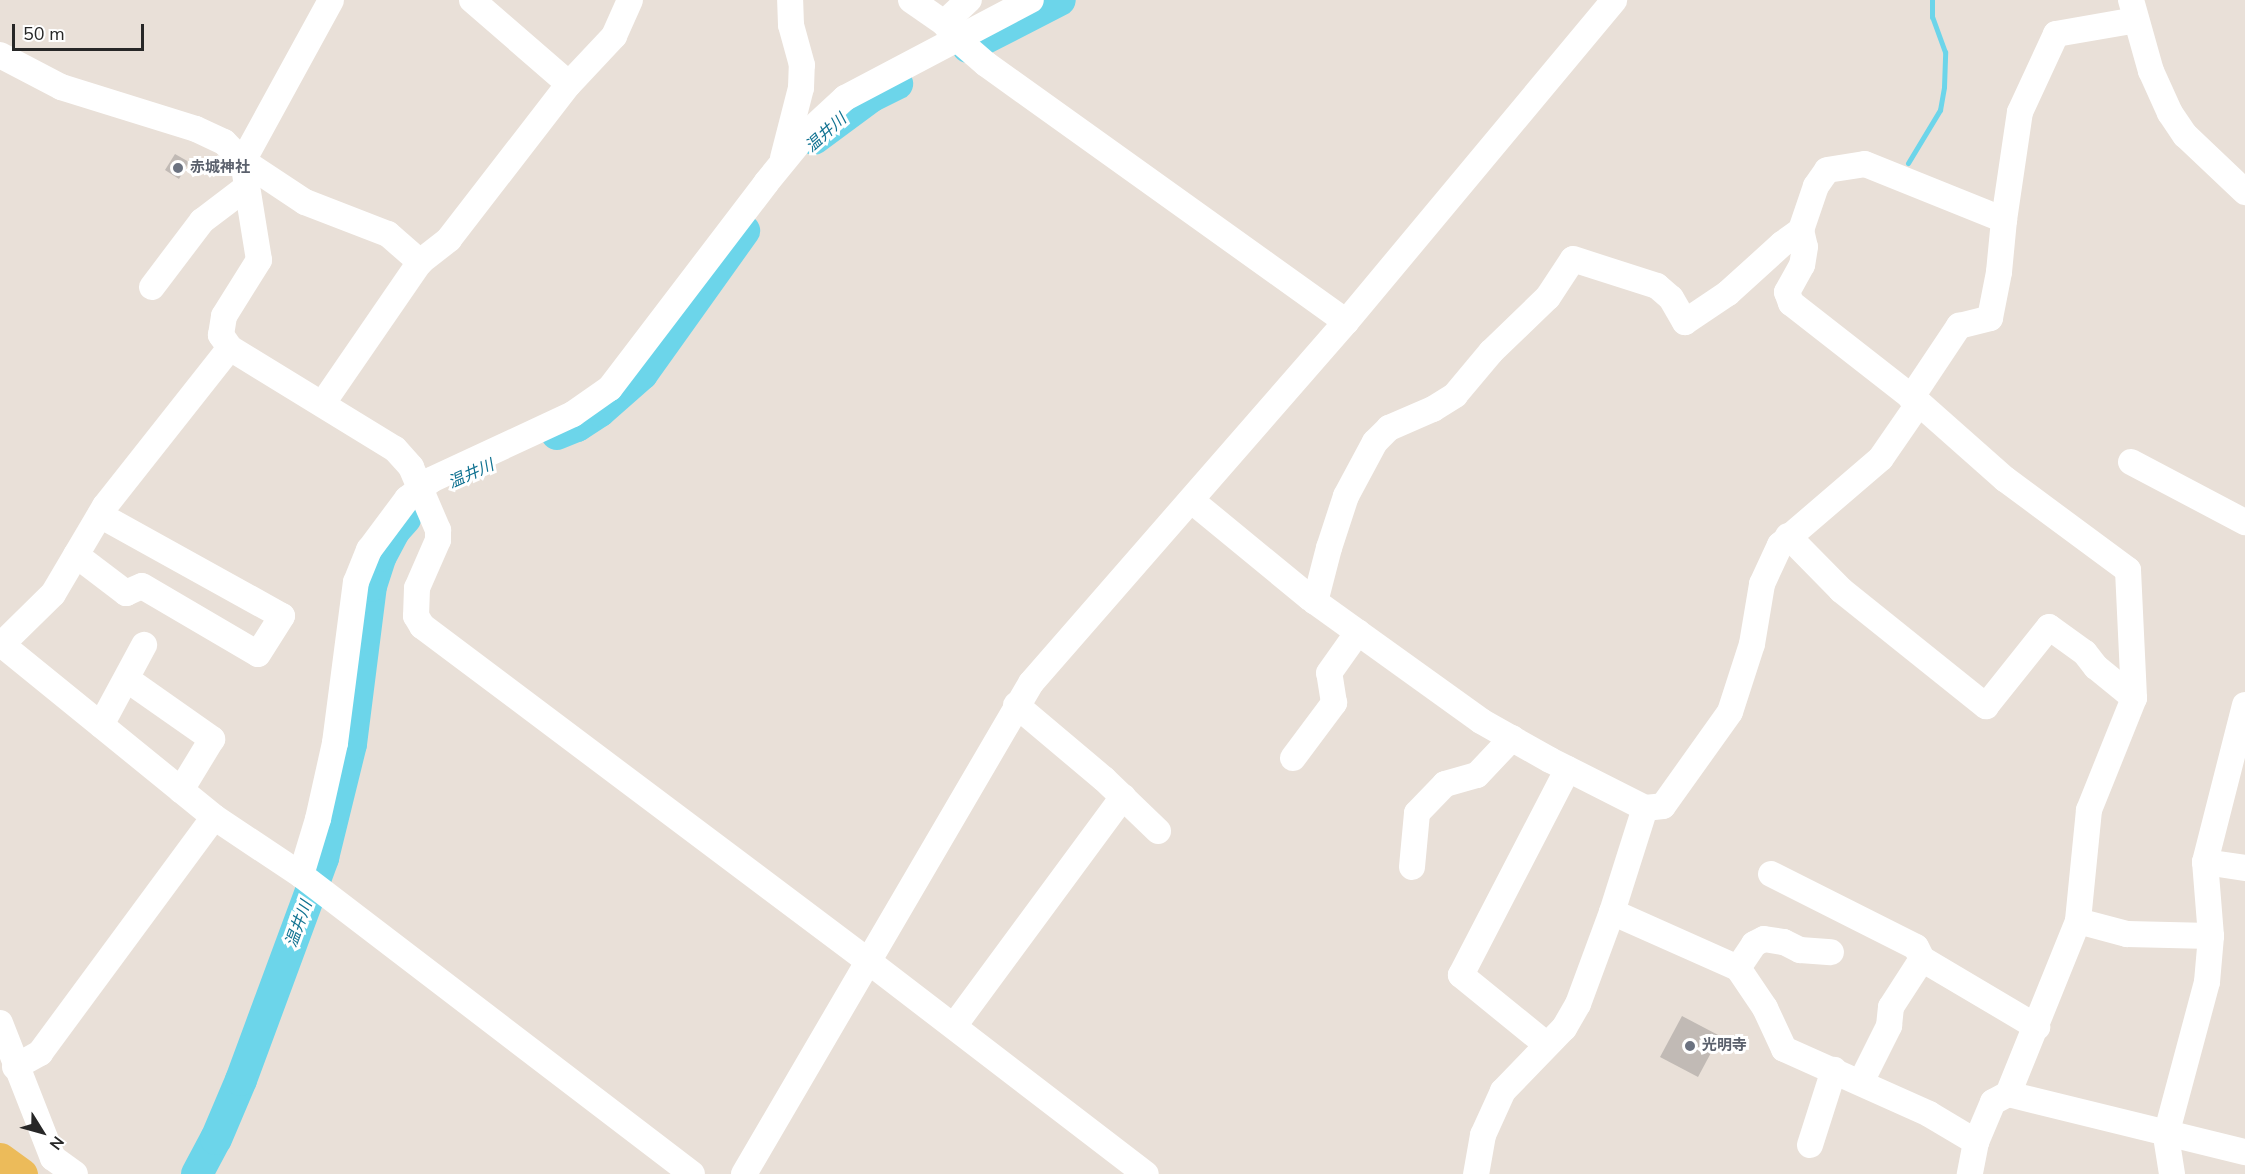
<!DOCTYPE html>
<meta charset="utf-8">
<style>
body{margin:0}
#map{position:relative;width:2245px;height:1174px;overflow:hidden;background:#e9e0d8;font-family:"Nunito Sans","Noto Sans JP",sans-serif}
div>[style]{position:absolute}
.stream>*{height:5px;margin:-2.5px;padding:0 2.5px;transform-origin:2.5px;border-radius:2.5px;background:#6cd5ea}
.river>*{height:32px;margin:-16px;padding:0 16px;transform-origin:16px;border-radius:16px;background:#6cd5ea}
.building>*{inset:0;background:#c1bab5}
.minor>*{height:26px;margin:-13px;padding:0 13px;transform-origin:13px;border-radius:13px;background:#fff}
.major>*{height:33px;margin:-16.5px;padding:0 16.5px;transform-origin:16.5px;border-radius:16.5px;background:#ecbb5a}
.dots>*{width:16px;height:16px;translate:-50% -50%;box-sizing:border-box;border:3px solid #fff;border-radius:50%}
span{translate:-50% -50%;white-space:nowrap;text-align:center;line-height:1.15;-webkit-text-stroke:6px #fff;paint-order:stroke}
.worship-label{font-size:15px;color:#5b616d;font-weight:700}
.left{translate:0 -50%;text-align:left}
.water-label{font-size:16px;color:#107291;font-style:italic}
.north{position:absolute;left:12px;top:1102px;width:60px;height:60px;-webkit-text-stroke:4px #fff;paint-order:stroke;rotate:127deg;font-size:16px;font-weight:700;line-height:24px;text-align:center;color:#272727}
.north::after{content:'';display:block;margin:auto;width:21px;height:27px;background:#272727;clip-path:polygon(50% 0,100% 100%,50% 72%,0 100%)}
.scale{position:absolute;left:12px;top:24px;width:132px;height:27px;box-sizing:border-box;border:3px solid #272727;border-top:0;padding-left:8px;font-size:18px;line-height:21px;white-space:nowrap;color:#272727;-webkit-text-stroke:4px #fff;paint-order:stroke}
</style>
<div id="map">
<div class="stream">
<div style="left:1908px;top:163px;width:62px;rotate:-58.9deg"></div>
<div style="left:1940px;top:110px;width:23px;rotate:-80deg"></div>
<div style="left:1944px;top:87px;width:35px;rotate:-88deg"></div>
<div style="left:1945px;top:52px;width:37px;rotate:-110deg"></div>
<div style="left:1932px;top:17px;width:17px;rotate:-90deg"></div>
</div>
<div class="river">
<div style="left:968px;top:47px;width:103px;rotate:-27.1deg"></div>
<div style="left:814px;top:139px;width:72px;rotate:-36.6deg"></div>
<div style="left:872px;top:96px;width:28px;rotate:-26deg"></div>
<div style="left:557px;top:434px;width:22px;rotate:-22deg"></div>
<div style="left:577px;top:426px;width:27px;rotate:-33deg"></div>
<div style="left:600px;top:411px;width:56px;rotate:-41.4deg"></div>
<div style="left:642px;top:374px;width:176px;rotate:-54.5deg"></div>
<div style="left:197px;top:1174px;width:40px;rotate:-62deg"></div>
<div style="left:216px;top:1139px;width:64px;rotate:-67deg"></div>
<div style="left:241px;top:1080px;width:237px;rotate:-69.7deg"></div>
<div style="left:323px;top:858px;width:117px;rotate:-76.2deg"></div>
<div style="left:351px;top:744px;width:159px;rotate:-82.8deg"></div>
<div style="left:371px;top:586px;width:32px;rotate:-72deg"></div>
<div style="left:381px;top:556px;width:30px;rotate:-62deg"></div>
<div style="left:395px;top:530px;width:15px;rotate:-48deg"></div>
</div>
<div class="building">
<div style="clip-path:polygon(175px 154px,189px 162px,179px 179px,165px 170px)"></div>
<div style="clip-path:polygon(1682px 1016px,1720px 1036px,1698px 1077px,1660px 1057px)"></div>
</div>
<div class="minor">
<div style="left:472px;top:0;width:128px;rotate:40.9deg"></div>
<div style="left:911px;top:0;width:40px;rotate:34.9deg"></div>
<div style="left:944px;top:23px;width:19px;rotate:51deg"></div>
<div style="left:956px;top:38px;width:40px;rotate:41deg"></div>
<div style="left:986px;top:64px;width:443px;rotate:35.6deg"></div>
<div style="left:2131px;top:0;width:74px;rotate:74.3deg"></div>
<div style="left:2151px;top:71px;width:46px;rotate:65.7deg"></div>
<div style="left:2170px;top:113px;width:27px;rotate:56deg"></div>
<div style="left:2185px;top:135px;width:83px;rotate:43.5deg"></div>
<div style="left:944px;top:23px;width:34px;rotate:-43deg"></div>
<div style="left:0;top:55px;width:69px;rotate:27.7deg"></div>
<div style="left:61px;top:87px;width:141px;rotate:17.3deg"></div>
<div style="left:196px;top:129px;width:31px;rotate:25deg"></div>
<div style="left:224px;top:142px;width:27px;rotate:45deg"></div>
<div style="left:243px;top:161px;width:74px;rotate:33.5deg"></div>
<div style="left:305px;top:202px;width:89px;rotate:21.1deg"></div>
<div style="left:388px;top:234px;width:43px;rotate:41.2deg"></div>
<div style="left:783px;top:158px;width:72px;rotate:-75.6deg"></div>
<div style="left:801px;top:88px;width:23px;rotate:-88deg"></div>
<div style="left:802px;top:65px;width:41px;rotate:-105.4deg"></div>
<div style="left:791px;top:25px;width:25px;rotate:-92deg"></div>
<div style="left:1801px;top:230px;width:17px;rotate:77deg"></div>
<div style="left:1805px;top:247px;width:18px;rotate:99deg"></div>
<div style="left:1802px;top:265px;width:31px;rotate:119deg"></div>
<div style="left:1787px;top:292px;width:12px;rotate:70deg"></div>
<div style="left:1791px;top:303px;width:162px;rotate:38deg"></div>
<div style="left:1919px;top:403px;width:115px;rotate:41.5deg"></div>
<div style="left:2005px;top:479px;width:153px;rotate:36.5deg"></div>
<div style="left:2128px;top:570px;width:128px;rotate:87.3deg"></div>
<div style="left:2134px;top:698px;width:121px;rotate:111.9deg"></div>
<div style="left:2089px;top:810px;width:112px;rotate:95.7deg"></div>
<div style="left:2078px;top:921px;width:187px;rotate:112deg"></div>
<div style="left:2008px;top:1094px;width:17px;rotate:152deg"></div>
<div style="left:1993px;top:1102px;width:43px;rotate:113deg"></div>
<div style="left:1976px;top:1142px;width:33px;rotate:101deg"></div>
<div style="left:152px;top:287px;width:83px;rotate:-52.9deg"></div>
<div style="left:202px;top:221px;width:56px;rotate:-37.1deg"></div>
<div style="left:230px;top:348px;width:193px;rotate:31.5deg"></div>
<div style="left:395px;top:449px;width:24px;rotate:48deg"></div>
<div style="left:411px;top:467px;width:69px;rotate:66.8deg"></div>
<div style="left:438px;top:530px;width:10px;rotate:90deg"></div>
<div style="left:438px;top:540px;width:52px;rotate:113.6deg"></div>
<div style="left:417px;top:588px;width:28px;rotate:92deg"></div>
<div style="left:416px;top:616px;width:12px;rotate:59deg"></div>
<div style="left:422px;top:626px;width:558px;rotate:36.91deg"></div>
<div style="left:868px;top:961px;width:350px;rotate:37.5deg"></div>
<div style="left:1911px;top:398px;width:87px;rotate:-56.3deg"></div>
<div style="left:1959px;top:326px;width:32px;rotate:-14deg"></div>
<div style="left:1990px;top:318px;width:47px;rotate:-78.9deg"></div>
<div style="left:1999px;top:272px;width:52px;rotate:-84.5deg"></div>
<div style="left:2004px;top:220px;width:109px;rotate:-81.6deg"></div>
<div style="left:2020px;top:112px;width:86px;rotate:-65.2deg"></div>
<div style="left:2056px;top:34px;width:81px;rotate:-9.9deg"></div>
<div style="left:323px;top:403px;width:171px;rotate:-55.5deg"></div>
<div style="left:420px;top:262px;width:37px;rotate:-38deg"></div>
<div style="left:449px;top:239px;width:196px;rotate:-52.3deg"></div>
<div style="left:569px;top:84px;width:66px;rotate:-46.8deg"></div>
<div style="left:614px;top:36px;width:39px;rotate:-66deg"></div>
<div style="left:2131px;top:462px;width:129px;rotate:27.8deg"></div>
<div style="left:1192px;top:501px;width:153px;rotate:39.4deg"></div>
<div style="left:1310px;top:598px;width:211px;rotate:35.7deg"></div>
<div style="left:1481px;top:721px;width:79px;rotate:29.5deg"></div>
<div style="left:1550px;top:760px;width:106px;rotate:26.8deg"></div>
<div style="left:1645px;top:808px;width:109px;rotate:107.6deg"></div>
<div style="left:1612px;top:912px;width:98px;rotate:110.3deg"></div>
<div style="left:1578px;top:1004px;width:28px;rotate:120deg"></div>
<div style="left:1564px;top:1028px;width:88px;rotate:134.1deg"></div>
<div style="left:1503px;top:1091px;width:48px;rotate:114.4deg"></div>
<div style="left:1483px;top:1135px;width:40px;rotate:100deg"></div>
<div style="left:1788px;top:536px;width:76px;rotate:45.5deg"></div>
<div style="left:1841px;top:590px;width:186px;rotate:38.7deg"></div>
<div style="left:1986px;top:706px;width:101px;rotate:-51.4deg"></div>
<div style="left:2049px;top:627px;width:44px;rotate:35.8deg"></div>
<div style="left:2085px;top:653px;width:18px;rotate:52deg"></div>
<div style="left:2096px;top:667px;width:49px;rotate:39.2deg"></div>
<div style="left:76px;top:555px;width:63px;rotate:37.2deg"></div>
<div style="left:126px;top:593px;width:17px;rotate:-24deg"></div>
<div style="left:142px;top:586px;width:134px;rotate:30.4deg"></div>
<div style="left:258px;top:654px;width:45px;rotate:-57.7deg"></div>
<div style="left:282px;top:616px;width:208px;rotate:-151deg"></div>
<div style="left:1315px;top:602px;width:56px;rotate:-75.5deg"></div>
<div style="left:1329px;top:548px;width:55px;rotate:-71.9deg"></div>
<div style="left:1346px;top:496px;width:61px;rotate:-61.8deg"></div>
<div style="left:1375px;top:442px;width:20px;rotate:-45deg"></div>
<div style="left:1389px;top:428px;width:48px;rotate:-23.4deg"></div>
<div style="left:1433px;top:409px;width:26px;rotate:-32deg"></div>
<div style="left:1455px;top:395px;width:56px;rotate:-50.1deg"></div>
<div style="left:1491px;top:352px;width:79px;rotate:-44deg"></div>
<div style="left:1548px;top:297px;width:45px;rotate:-56.7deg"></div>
<div style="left:1573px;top:259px;width:88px;rotate:17.8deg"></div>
<div style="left:1657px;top:286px;width:18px;rotate:41deg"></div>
<div style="left:1671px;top:298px;width:28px;rotate:60deg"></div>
<div style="left:1685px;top:322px;width:52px;rotate:-34deg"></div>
<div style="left:1728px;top:293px;width:73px;rotate:-42.2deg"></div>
<div style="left:1782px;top:244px;width:24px;rotate:-36deg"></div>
<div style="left:1801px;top:230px;width:46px;rotate:-71.2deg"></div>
<div style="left:1816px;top:186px;width:19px;rotate:-55deg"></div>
<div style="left:1827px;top:170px;width:38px;rotate:-9deg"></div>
<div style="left:1865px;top:164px;width:150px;rotate:21.9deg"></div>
<div style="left:0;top:643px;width:276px;rotate:39.1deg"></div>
<div style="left:214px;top:817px;width:105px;rotate:33.7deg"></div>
<div style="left:301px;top:875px;width:492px;rotate:37.4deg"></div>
<div style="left:0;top:646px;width:74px;rotate:-44.5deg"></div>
<div style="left:53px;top:594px;width:102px;rotate:-59.4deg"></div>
<div style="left:105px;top:506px;width:201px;rotate:-51.7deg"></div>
<div style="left:230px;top:348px;width:16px;rotate:-125deg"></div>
<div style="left:221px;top:335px;width:19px;rotate:-81deg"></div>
<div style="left:224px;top:316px;width:66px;rotate:-58deg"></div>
<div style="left:259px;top:260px;width:100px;rotate:-99.2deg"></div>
<div style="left:243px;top:161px;width:183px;rotate:-61.3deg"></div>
<div style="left:128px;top:680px;width:103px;rotate:35.1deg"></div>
<div style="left:212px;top:739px;width:60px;rotate:121.3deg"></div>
<div style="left:1016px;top:705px;width:115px;rotate:40.1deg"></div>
<div style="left:1104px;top:779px;width:75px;rotate:43.9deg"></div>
<div style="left:101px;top:725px;width:91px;rotate:-61.7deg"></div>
<div style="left:1293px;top:758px;width:69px;rotate:-53.3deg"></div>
<div style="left:1334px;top:703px;width:30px;rotate:-99deg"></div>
<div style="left:1329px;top:673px;width:50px;rotate:-54.7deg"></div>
<div style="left:1645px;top:808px;width:18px;rotate:-6deg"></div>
<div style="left:1663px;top:806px;width:115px;rotate:-54.5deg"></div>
<div style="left:1730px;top:712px;width:71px;rotate:-72.1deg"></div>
<div style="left:1752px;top:644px;width:61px;rotate:-80.5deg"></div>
<div style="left:1762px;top:584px;width:43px;rotate:-65.2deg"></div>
<div style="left:1780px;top:545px;width:133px;rotate:-40.7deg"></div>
<div style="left:1881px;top:458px;width:67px;rotate:-55.4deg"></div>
<div style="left:2205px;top:862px;width:40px;rotate:8.5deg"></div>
<div style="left:1412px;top:867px;width:54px;rotate:-84.7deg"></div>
<div style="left:1417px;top:813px;width:40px;rotate:-46deg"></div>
<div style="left:1445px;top:784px;width:33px;rotate:-16deg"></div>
<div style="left:1477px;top:775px;width:51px;rotate:-46.6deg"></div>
<div style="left:1771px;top:874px;width:162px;rotate:26.7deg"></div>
<div style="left:1916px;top:947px;width:13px;rotate:63deg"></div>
<div style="left:1922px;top:959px;width:134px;rotate:30.6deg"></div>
<div style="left:301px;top:875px;width:59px;rotate:-73.1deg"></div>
<div style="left:318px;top:819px;width:78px;rotate:-77.4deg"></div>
<div style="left:335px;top:743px;width:162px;rotate:-82.6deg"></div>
<div style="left:356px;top:582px;width:35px;rotate:-68deg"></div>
<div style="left:369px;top:550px;width:64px;rotate:-53.3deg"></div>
<div style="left:407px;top:499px;width:31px;rotate:-38deg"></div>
<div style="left:431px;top:480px;width:157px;rotate:-24.9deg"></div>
<div style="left:573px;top:414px;width:45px;rotate:-35.1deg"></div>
<div style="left:610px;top:388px;width:258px;rotate:-52.7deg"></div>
<div style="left:766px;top:183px;width:63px;rotate:-50.8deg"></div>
<div style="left:806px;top:134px;width:53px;rotate:-42.7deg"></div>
<div style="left:845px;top:98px;width:210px;rotate:-27.8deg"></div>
<div style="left:1612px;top:912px;width:138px;rotate:24deg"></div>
<div style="left:1738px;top:968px;width:48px;rotate:56deg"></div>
<div style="left:1765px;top:1008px;width:45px;rotate:65.1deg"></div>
<div style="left:1784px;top:1049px;width:159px;rotate:24.1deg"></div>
<div style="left:1929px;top:1114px;width:55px;rotate:30.8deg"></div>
<div style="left:2078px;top:921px;width:51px;rotate:14.9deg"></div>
<div style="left:2127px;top:934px;width:84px;rotate:1.4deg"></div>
<div style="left:1738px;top:968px;width:29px;rotate:-56deg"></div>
<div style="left:1754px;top:944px;width:11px;rotate:-27deg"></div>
<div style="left:1764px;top:939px;width:20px;rotate:9deg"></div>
<div style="left:1784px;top:942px;width:18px;rotate:27deg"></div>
<div style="left:1800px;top:950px;width:31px;rotate:4deg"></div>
<div style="left:0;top:1023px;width:145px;rotate:68.6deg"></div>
<div style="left:53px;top:1158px;width:27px;rotate:36deg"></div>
<div style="left:954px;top:1026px;width:285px;rotate:-53.6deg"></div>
<div style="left:1547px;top:1045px;width:111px;rotate:-140.9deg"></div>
<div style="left:1461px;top:975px;width:232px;rotate:-62.6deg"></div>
<div style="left:15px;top:1067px;width:29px;rotate:-29deg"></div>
<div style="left:40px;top:1053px;width:293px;rotate:-53.6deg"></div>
<div style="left:1861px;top:1082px;width:63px;rotate:-63.4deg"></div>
<div style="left:1889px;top:1026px;width:19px;rotate:-84deg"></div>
<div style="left:1891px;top:1007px;width:57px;rotate:-57.1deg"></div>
<div style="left:2008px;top:1094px;width:244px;rotate:13.8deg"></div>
<div style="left:1810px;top:1145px;width:79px;rotate:-72.3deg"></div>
<div style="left:744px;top:1174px;width:569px;rotate:-59.69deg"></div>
<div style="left:1031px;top:683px;width:479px;rotate:-48.9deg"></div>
<div style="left:1346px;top:322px;width:419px;rotate:-50.2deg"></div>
<div style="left:2172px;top:1174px;width:39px;rotate:-99deg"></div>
<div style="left:2166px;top:1135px;width:158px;rotate:-75deg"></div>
<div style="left:2207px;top:982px;width:46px;rotate:-85deg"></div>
<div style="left:2211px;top:936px;width:74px;rotate:-94.6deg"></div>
<div style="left:2205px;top:862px;width:162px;rotate:-75.7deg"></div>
</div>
<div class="major">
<div style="left:0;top:1159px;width:26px;rotate:36deg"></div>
</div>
<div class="dots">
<div style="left:178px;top:168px;background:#6b7280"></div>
<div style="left:1690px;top:1046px;background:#6b7280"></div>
</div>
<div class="worship-label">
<span class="left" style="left:190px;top:168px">赤城神社</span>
<span class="left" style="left:1702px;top:1046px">光明寺</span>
</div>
<div class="water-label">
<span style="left:826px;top:133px;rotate:-42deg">温井川</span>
<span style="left:471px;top:474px;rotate:-24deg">温井川</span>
<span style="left:299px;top:924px;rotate:-70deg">温井川</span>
</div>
<div class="north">N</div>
<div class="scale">50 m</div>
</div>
